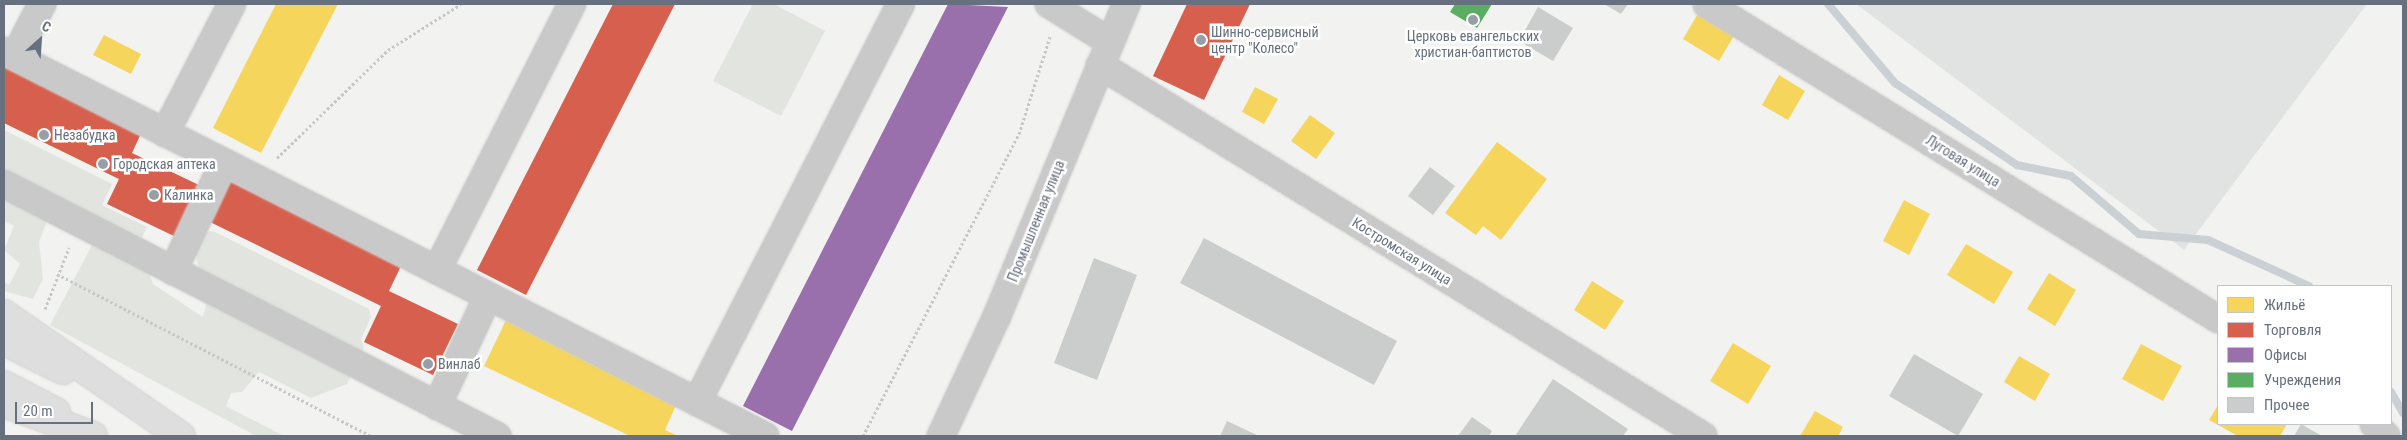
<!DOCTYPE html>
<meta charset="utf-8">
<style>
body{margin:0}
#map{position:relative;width:2407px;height:440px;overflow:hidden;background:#f2f2f1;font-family:"Roboto Condensed",sans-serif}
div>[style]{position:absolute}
.built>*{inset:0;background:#e1e2e2}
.green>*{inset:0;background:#e2e5df}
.homes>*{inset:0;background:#f6d55c}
.shops>*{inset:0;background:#d6604d}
.offices>*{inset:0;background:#9970ab}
.public>*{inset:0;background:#5aae61}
.stream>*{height:8px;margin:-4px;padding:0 4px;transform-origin:4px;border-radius:4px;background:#cad0d3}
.building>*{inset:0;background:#cbcccc}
.path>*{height:3px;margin-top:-1.5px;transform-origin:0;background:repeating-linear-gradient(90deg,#c7c7c7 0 2.5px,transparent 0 5px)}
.roads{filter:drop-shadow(0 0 1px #cecfcf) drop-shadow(0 0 1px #cecfcf)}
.minor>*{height:28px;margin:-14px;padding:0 14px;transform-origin:14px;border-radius:14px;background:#c9c9ca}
.major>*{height:28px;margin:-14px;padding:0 14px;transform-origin:14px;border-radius:14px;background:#dedede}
.highway>*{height:28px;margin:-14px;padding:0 14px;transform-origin:14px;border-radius:14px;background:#dedede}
.dots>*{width:14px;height:14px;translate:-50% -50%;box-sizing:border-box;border:2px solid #fff;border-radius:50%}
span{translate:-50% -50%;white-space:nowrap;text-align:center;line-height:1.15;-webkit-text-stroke:5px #fff;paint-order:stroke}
.poi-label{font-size:14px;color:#66707e}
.left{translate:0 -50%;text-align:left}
.street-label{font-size:14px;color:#66707e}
.frame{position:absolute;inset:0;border:5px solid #66707e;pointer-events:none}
.legend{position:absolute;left:2217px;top:285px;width:175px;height:140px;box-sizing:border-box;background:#fff;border:1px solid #c2c6cb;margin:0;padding:6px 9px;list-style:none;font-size:15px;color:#66707e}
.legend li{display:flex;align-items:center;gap:10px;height:25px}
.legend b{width:25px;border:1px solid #c2c6cb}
.north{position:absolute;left:15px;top:15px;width:50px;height:50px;-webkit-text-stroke:4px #fff;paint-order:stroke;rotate:26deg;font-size:14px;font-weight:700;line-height:20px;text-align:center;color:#66707e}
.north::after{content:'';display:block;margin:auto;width:18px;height:22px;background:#66707e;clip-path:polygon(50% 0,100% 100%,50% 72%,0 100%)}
.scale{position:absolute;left:15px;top:402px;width:78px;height:22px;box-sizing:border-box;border:2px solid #66707e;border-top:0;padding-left:6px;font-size:15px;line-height:18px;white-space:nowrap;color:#66707e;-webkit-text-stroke:4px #fff;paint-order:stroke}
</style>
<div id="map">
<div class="built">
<div style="clip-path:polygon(1856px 4px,2367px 4px,2184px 250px)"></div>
</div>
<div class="green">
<div style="clip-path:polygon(753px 4px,774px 4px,825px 31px,781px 116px,713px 81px)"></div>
<div style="clip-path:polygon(4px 130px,112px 184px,102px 205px,147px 227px,139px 244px,153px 284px,203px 317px,208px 296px,194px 252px,203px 233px,213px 231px,369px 309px,371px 317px,361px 339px,364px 348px,347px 384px,311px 398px,259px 372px,242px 392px,231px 393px,226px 406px,284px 436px,256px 436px,50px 325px,92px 245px,96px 227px,4px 178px)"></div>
<div style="clip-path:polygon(4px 192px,49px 215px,39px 242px,43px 279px,33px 299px,4px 291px,4px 282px,9px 285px,20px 264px,4px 250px,14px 226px,4px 221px)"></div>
</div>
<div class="homes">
<div style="clip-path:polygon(276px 4px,338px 4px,261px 153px,213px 128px)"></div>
<div style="clip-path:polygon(1699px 12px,1735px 34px,1719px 61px,1683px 39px)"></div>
<div style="clip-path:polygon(104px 35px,141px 54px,131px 74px,93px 55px)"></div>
<div style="clip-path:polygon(4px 58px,144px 127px,119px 179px,4px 123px)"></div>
<div style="clip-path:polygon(1779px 75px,1805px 91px,1788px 120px,1762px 105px)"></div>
<div style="clip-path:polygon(1255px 87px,1278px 99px,1264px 124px,1242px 112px)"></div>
<div style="clip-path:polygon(1310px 115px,1335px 133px,1316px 159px,1291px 141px)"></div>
<div style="clip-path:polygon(1497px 142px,1547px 179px,1501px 240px,1483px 226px,1476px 235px,1445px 213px)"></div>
<div style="clip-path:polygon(1904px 200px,1930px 214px,1909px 255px,1883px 241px)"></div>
<div style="clip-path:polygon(1966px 244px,2013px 272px,1994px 304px,1947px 275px)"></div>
<div style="clip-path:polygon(2049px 273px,2076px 290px,2055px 326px,2027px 309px)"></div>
<div style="clip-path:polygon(1592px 281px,1624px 301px,1605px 330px,1574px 310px)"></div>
<div style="clip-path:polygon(506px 320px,677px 403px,665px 430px,678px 436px,630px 436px,484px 366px)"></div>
<div style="clip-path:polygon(1733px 343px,1771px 366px,1748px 404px,1710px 381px)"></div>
<div style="clip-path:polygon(2141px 344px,2182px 366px,2163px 401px,2122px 379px)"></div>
<div style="clip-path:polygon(2019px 356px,2050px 374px,2035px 401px,2004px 382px)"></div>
<div style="clip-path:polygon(2218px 405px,2218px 424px,2287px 424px,2280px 436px,2238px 436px,2209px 420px)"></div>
<div style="clip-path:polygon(1815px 411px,1843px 427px,1838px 436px,1800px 436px)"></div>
</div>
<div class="shops">
<div style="clip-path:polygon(613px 4px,675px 4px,526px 295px,477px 270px)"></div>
<div style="clip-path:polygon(1187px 4px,1250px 4px,1204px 100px,1153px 76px)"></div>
<div style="clip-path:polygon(4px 58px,144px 127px,132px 153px,201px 186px,176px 237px,107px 204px,119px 179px,4px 123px)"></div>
<div style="clip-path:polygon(230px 181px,402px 264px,389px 291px,458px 324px,433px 375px,364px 342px,381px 306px,210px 222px)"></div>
</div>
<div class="offices">
<div style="clip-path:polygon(948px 4px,1008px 7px,792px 431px,743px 406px)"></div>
</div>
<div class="public">
<div style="clip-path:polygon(1455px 4px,1492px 4px,1477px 28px,1450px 12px)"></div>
</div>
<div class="stream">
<div style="left:1828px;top:4px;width:104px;rotate:49.7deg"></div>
<div style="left:1895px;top:83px;width:147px;rotate:33.9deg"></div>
<div style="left:2017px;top:165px;width:55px;rotate:11.5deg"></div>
<div style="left:2071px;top:176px;width:89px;rotate:40.5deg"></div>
<div style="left:2139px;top:234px;width:69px;rotate:5deg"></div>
<div style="left:2208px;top:240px;width:111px;rotate:24.5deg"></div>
<div style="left:2391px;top:392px;width:24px;rotate:60deg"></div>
</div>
<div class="building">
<div style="clip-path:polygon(1604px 4px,1628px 4px,1621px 14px)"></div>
<div style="clip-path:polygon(1538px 7px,1573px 28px,1553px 61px,1519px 41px)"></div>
<div style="clip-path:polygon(1430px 167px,1455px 186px,1433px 215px,1408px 196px)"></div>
<div style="clip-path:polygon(1204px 238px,1397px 341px,1374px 385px,1180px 283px)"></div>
<div style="clip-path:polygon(1094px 258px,1137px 275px,1097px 380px,1054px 363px)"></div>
<div style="clip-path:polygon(1914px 354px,1983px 394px,1958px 436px,1889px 396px)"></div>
<div style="clip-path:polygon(1553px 379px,1628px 429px,1623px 436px,1515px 436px)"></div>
<div style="clip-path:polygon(1472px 417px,1492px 431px,1489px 436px,1458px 436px)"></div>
<div style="clip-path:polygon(1227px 421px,1259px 436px,1220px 436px)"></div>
<div style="clip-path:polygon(2301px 424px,2322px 436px,2294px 436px)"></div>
</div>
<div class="path">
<div style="left:277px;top:158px;width:155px;rotate:-44.2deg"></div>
<div style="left:388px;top:50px;width:86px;rotate:-32.2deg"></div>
<div style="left:57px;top:274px;width:353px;rotate:27.3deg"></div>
<div style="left:45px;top:309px;width:66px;rotate:-68.5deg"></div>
<div style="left:863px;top:436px;width:340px;rotate:-62.7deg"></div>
<div style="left:1019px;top:134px;width:102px;rotate:-72.3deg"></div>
</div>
<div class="roads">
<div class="minor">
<div style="left:1049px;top:4px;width:72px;rotate:31.9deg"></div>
<div style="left:1707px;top:4px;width:600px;rotate:31.65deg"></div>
<div style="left:4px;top:51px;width:853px;rotate:26.84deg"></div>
<div style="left:15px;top:56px;width:59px;rotate:-62.6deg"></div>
<div style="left:1100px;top:65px;width:708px;rotate:31.6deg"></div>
<div style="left:165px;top:133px;width:145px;rotate:-62.6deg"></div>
<div style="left:4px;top:184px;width:554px;rotate:27.07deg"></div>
<div style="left:437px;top:270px;width:298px;rotate:-63.1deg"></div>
<div style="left:173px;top:271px;width:120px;rotate:-64.9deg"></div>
<div style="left:697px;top:402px;width:447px;rotate:-62.9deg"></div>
<div style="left:437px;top:406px;width:121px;rotate:-65.1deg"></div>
<div style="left:2374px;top:424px;width:17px;rotate:45deg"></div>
<div style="left:941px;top:436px;width:132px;rotate:-65deg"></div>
<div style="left:997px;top:316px;width:338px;rotate:-67.5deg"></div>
</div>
<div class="major">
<div style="left:4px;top:314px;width:215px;rotate:34.6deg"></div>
<div style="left:4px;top:341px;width:66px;rotate:26.2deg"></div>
<div style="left:4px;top:385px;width:59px;rotate:27.4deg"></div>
</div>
<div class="highway">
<div style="left:4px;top:403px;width:95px;rotate:20.3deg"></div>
</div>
</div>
<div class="dots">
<div style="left:1473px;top:20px;background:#979ea6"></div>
<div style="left:1201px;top:40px;background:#979ea6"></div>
<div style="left:44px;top:135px;background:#979ea6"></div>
<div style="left:103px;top:164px;background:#979ea6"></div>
<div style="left:154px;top:195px;background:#979ea6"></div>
<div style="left:428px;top:364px;background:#979ea6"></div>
</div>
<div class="poi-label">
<span class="left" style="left:1211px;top:40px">Шинно-сервисный<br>центр "Колесо"</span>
<span style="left:1473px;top:44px">Церковь евангельских<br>христиан-баптистов</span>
<span class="left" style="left:54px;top:135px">Незабудка</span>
<span class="left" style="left:113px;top:164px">Городская аптека</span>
<span class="left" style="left:164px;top:195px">Калинка</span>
<span class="left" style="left:438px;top:364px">Винлаб</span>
</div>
<div class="street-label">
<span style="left:1963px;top:161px;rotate:32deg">Луговая улица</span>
<span style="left:1036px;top:221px;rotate:-68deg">Промышленная улица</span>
<span style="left:1402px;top:251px;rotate:32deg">Костромская улица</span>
</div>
<div class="frame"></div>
<ul class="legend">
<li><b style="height:14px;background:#f6d55c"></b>Жильё</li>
<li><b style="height:14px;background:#d6604d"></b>Торговля</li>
<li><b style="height:14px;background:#9970ab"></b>Офисы</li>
<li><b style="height:14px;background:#5aae61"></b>Учреждения</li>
<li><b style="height:14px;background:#cbcccc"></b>Прочее</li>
</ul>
<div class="north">С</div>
<div class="scale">20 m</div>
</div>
